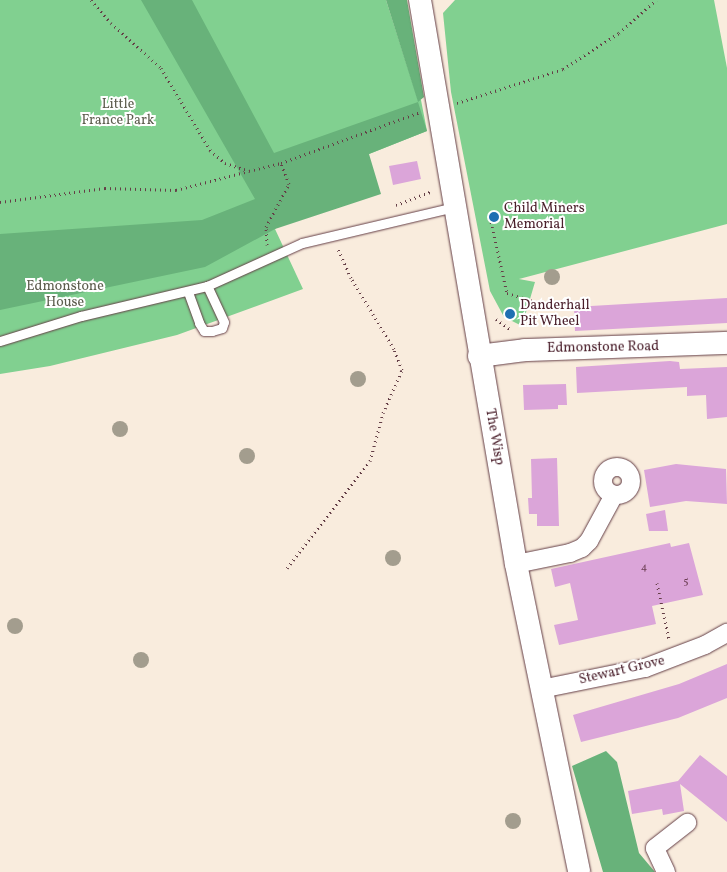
<!DOCTYPE html>
<style>
body{margin:0}
#map{position:relative;width:727px;height:872px;overflow:hidden;background:#f9ecdd;font-family:Vollkorn,serif}
div>[style]{position:absolute}
.green>*{inset:0;background:#81d090}
.forest>*{inset:0;background:#68b27a}
.building>*{inset:0;background:#dba5d9}
.path>*{height:3px;margin-top:-1.5px;transform-origin:0;background:repeating-linear-gradient(90deg,#643e46 0 1px,transparent 0 5px)}
.roads{filter:drop-shadow(0 0 1px #643e46) drop-shadow(0 0 1px #643e46)}
.service>*{height:9px;margin:-4.5px;padding:0 4.5px;transform-origin:4.5px;border-radius:4.5px;background:#fff}
.minor>*{height:18px;margin:-9px;padding:0 9px;transform-origin:9px;border-radius:9px;background:#fff}
.minor>.ring{margin:-9px;padding:0;box-sizing:content-box;background:none;border:18px solid #fff;border-radius:50%}
.tertiary>*{height:22px;margin:-11px;padding:0 11px;transform-origin:11px;border-radius:11px;background:#fff}
.trees>*{width:16px;height:16px;margin:-8px;border-radius:50%;background:#a39d8e}
.dots>*{width:14px;height:14px;translate:-50% -50%;box-sizing:border-box;border:2px solid #fff;border-radius:50%}
span{translate:-50% -50%;white-space:nowrap;text-align:center;line-height:1.15;-webkit-text-stroke:4px #fff;paint-order:stroke}
.number-label{font-size:11px;color:#6e4056}
.number-label span{-webkit-text-stroke-width:0}
.park-label{font-size:14px;color:#5d5d4e}
.poi-label{font-size:14px;color:#4a1f2b}
.left{translate:0 -50%;text-align:left}
.street-label{font-size:14px;color:#4a1f2b}
</style>
<div id="map">
<div class="green">
<div style="clip-path:polygon(0 0,386px 0,418px 100px,421px 100px,427px 131px,369px 154px,275px 229px,303px 289px,177px 335px,50px 366px,0 374px)"></div>
<div style="clip-path:polygon(455px 0,714px 0,727px 68px,727px 224px,519px 279px,535px 282px,522px 326px,504px 317px,490px 291px,451px 92px,443px 13px)"></div>
</div>
<div class="forest">
<div style="clip-path:polygon(141px 0,192px 0,274px 153px,418px 102px,386px 0,407px 0,424px 97px,418px 102px,427px 131px,369px 154px,381px 194px,275px 229px,205px 267px,0 310px,0 234px,202px 220px,255px 199px)"></div>
<div style="clip-path:polygon(606px 751px,617px 762px,639px 853px,655px 872px,603px 872px,572px 766px)"></div>
</div>
<div class="building">
<div style="clip-path:polygon(417px 161px,421px 179px,393px 185px,389px 166px)"></div>
<div style="clip-path:polygon(727px 298px,727px 323px,575px 331px,574px 307px)"></div>
<div style="clip-path:polygon(670px 361px,679px 362px,680px 369px,727px 367px,727px 417px,707px 419px,706px 395px,687px 396px,687px 387px,577px 393px,576px 367px)"></div>
<div style="clip-path:polygon(566px 384px,567px 405px,558px 405px,558px 409px,524px 410px,523px 385px)"></div>
<div style="clip-path:polygon(557px 458px,559px 526px,537px 526px,537px 514px,529px 514px,528px 498px,532px 498px,531px 459px)"></div>
<div style="clip-path:polygon(676px 464px,726px 469px,727px 504px,686px 501px,650px 507px,644px 470px)"></div>
<div style="clip-path:polygon(665px 510px,668px 531px,649px 531px,646px 514px)"></div>
<div style="clip-path:polygon(670px 543px,671px 547px,689px 543px,703px 595px,652px 606px,656px 624px,559px 645px,554px 625px,578px 620px,570px 583px,555px 587px,551px 569px)"></div>
<div style="clip-path:polygon(727px 664px,727px 698px,678px 718px,581px 742px,573px 715px,679px 684px)"></div>
<div style="clip-path:polygon(700px 755px,727px 776px,727px 822px,680px 784px,684px 811px,663px 815px,662px 809px,632px 814px,628px 791px,678px 781px)"></div>
</div>
<div class="path">
<div style="left:91px;top:0;width:30px;rotate:49deg"></div>
<div style="left:111px;top:23px;width:67px;rotate:42deg"></div>
<div style="left:161px;top:68px;width:96px;rotate:59.1deg"></div>
<div style="left:210px;top:150px;width:20px;rotate:41deg"></div>
<div style="left:225px;top:163px;width:25px;rotate:18deg"></div>
<div style="left:249px;top:171px;width:33px;rotate:-14deg"></div>
<div style="left:281px;top:163px;width:148px;rotate:-20.1deg"></div>
<div style="left:457px;top:103px;width:111px;rotate:-17.8deg"></div>
<div style="left:563px;top:69px;width:67px;rotate:-32.7deg"></div>
<div style="left:619px;top:33px;width:50px;rotate:-41.7deg"></div>
<div style="left:0;top:202px;width:106px;rotate:-7.6deg"></div>
<div style="left:105px;top:188px;width:71px;rotate:1.6deg"></div>
<div style="left:176px;top:190px;width:75px;rotate:-14.6deg"></div>
<div style="left:396px;top:205px;width:39px;rotate:-21deg"></div>
<div style="left:490px;top:217px;width:78px;rotate:77.4deg"></div>
<div style="left:507px;top:293px;width:31px;rotate:17deg"></div>
<div style="left:267px;top:245px;width:18px;rotate:-93deg"></div>
<div style="left:266px;top:227px;width:49px;rotate:-61.9deg"></div>
<div style="left:289px;top:184px;width:22px;rotate:-111deg"></div>
<div style="left:496px;top:319px;width:19px;rotate:36deg"></div>
<div style="left:287px;top:568px;width:135px;rotate:-52.2deg"></div>
<div style="left:370px;top:461px;width:50px;rotate:-74.8deg"></div>
<div style="left:383px;top:413px;width:47px;rotate:-66.2deg"></div>
<div style="left:402px;top:370px;width:22px;rotate:-111deg"></div>
<div style="left:394px;top:349px;width:83px;rotate:-121.2deg"></div>
<div style="left:351px;top:278px;width:32px;rotate:-114deg"></div>
<div style="left:657px;top:583px;width:57px;rotate:77.9deg"></div>
</div>
<div class="roads">
<div class="service">
<div style="left:188px;top:292px;width:33px;rotate:70deg"></div>
<div style="left:199px;top:323px;width:9px;rotate:58deg"></div>
<div style="left:204px;top:331px;width:8px"></div>
<div style="left:212px;top:331px;width:10px;rotate:-17deg"></div>
<div style="left:222px;top:328px;width:6px;rotate:-72deg"></div>
<div style="left:224px;top:322px;width:40px;rotate:-115deg"></div>
<div style="left:0;top:341px;width:85px;rotate:-17.2deg"></div>
<div style="left:81px;top:316px;width:130px;rotate:-13.4deg"></div>
<div style="left:207px;top:286px;width:104px;rotate:-24.4deg"></div>
<div style="left:302px;top:243px;width:156px;rotate:-13.3deg"></div>
</div>
<div class="minor">
<div class="ring" style="left:603px;top:467px;width:10px;height:10px"></div>
<div style="left:516px;top:564px;width:55px;rotate:-11.5deg"></div>
<div style="left:570px;top:553px;width:13px;rotate:-23deg"></div>
<div style="left:582px;top:548px;width:10px;rotate:-45deg"></div>
<div style="left:589px;top:541px;width:52px;rotate:-61.5deg"></div>
<div style="left:541px;top:689px;width:106px;rotate:-11.4deg"></div>
<div style="left:645px;top:668px;width:64px;rotate:-21deg"></div>
<div style="left:705px;top:645px;width:25px;rotate:-29deg"></div>
<div style="left:666px;top:872px;width:26px;rotate:-115deg"></div>
<div style="left:655px;top:848px;width:41px;rotate:-38deg"></div>
</div>
<div class="tertiary">
<div style="left:420px;top:0;width:572px;rotate:80.34deg"></div>
<div style="left:516px;top:564px;width:314px;rotate:78.4deg"></div>
<div style="left:479px;top:356px;width:46px;rotate:-7.4deg"></div>
<div style="left:525px;top:350px;width:202px;rotate:-2deg"></div>
</div>
</div>
<div class="trees">
<div style="left:552px;top:277px"></div>
<div style="left:358px;top:379px"></div>
<div style="left:120px;top:429px"></div>
<div style="left:247px;top:456px"></div>
<div style="left:393px;top:558px"></div>
<div style="left:15px;top:626px"></div>
<div style="left:141px;top:660px"></div>
<div style="left:513px;top:821px"></div>
</div>
<div class="dots">
<div style="left:494px;top:217px;background:#1f6fb2"></div>
<div style="left:510px;top:314px;background:#1f6fb2"></div>
</div>
<div class="number-label">
<span style="left:644px;top:568px">4</span>
<span style="left:686px;top:582px">5</span>
</div>
<div class="park-label">
<span style="left:118px;top:113px">Little<br>France Park</span>
<span style="left:65px;top:295px">Edmonstone<br>House</span>
</div>
<div class="poi-label">
<span class="left" style="left:504px;top:217px">Child Miners<br>Memorial</span>
<span class="left" style="left:520px;top:314px">Danderhall<br>Pit Wheel</span>
</div>
<div class="street-label">
<span style="left:603px;top:348px;rotate:-1deg">Edmonstone Road</span>
<span style="left:494px;top:437px;rotate:80deg">The Wisp</span>
<span style="left:622px;top:671px;rotate:-13deg">Stewart Grove</span>
</div>
</div>
